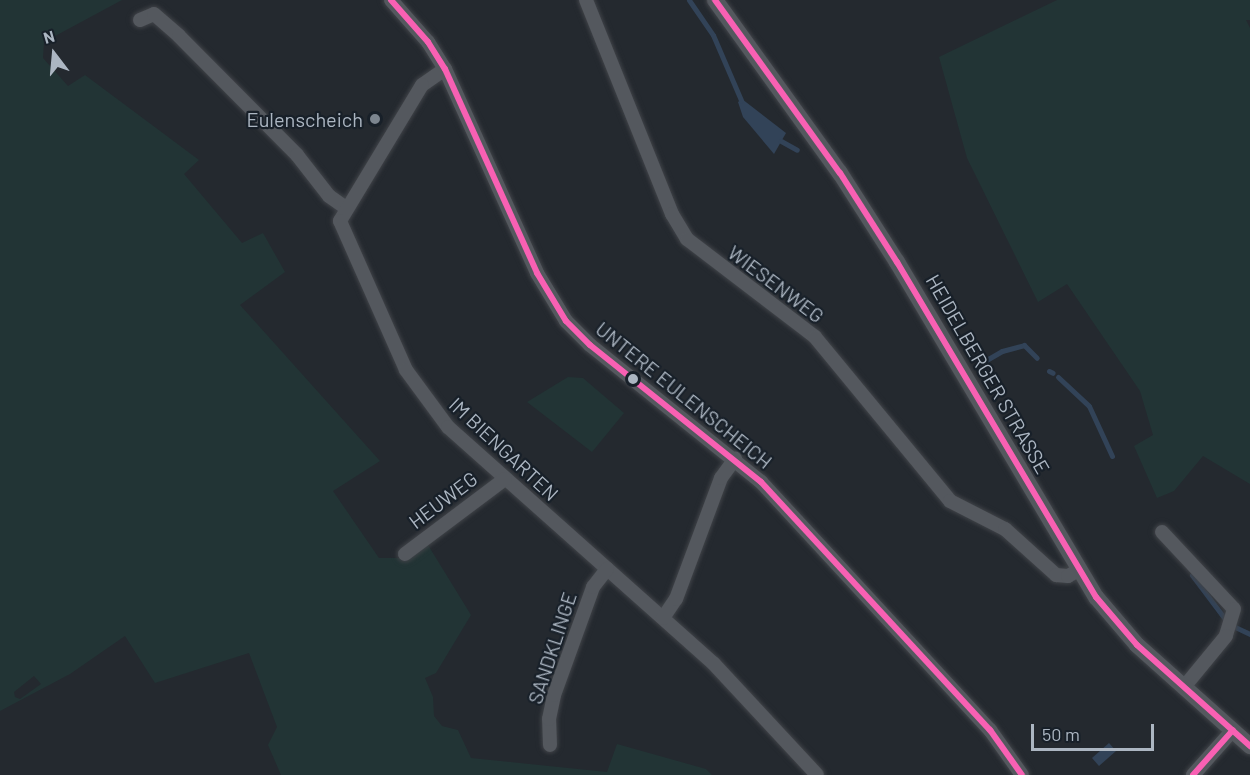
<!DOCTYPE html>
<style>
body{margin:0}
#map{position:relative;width:1250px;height:775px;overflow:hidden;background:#24292f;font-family:Barlow,sans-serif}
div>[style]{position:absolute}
.green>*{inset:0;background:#223435}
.water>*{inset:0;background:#324358}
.stream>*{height:5px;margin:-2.5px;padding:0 2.5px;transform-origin:2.5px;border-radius:2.5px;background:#324358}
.roads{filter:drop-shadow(0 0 2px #404348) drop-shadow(0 0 2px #404348)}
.minor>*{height:14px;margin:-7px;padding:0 7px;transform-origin:7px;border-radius:7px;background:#54585e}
.tertiary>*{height:16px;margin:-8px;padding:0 8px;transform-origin:8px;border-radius:8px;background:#54585e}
.bus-1>*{height:6px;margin:-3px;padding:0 3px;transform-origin:3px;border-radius:3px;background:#f860b3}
.dots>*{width:16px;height:16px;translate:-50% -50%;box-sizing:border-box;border:3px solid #182029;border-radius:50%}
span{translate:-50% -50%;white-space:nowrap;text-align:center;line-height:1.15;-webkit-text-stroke:4.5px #182029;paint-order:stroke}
.poi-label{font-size:20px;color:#acb6c2}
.right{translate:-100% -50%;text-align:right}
.street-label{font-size:20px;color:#acb6c2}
.north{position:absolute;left:24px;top:24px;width:60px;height:60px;-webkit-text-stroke:4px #182029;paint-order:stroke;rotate:344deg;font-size:16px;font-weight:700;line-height:24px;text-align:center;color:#acb6c2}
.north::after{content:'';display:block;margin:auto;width:21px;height:27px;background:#acb6c2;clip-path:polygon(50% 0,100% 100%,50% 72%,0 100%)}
.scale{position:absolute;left:1031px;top:724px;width:123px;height:27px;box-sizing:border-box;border:3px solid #acb6c2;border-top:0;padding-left:8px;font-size:18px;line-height:21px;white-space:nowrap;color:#acb6c2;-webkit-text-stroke:4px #182029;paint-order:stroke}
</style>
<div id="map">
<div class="green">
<div style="clip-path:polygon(evenodd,0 0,122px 0,44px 42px,43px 58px,68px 86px,85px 75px,199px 160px,184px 174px,242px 243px,263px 233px,285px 272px,240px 305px,380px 461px,333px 491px,379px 558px,404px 558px,428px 545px,471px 615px,436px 673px,425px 678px,433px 697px,434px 716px,442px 726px,458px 730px,471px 758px,607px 772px,617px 744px,706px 769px,712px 775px,281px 775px,268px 745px,277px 727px,249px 653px,155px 683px,125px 636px,70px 674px,0 711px,0 0,34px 676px,41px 684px,20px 699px,15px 697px,14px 692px,34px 676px)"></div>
<div style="clip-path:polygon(1057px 0,1250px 0,1250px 20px,1246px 20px,1250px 28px,1250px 484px,1203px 456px,1174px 491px,1157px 498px,1134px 446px,1153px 435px,1140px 391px,1067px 284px,1038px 302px,967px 158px,939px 57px)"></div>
<div style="clip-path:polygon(568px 377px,583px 378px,624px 413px,592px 452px,527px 402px)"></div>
</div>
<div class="water">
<div style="clip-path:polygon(742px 99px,786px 133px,774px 154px,743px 117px,738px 102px)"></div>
<div style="clip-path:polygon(1109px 743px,1116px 751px,1099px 766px,1092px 758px)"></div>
</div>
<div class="stream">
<div style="left:689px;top:0;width:42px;rotate:55.6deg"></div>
<div style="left:713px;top:35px;width:71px;rotate:66.7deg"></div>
<div style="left:781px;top:141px;width:18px;rotate:29deg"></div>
<div style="left:976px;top:366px;width:30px;rotate:-30deg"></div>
<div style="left:1002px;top:351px;width:23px;rotate:-15deg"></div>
<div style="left:1024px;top:345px;width:18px;rotate:45deg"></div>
<div style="left:1049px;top:371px;width:4px;rotate:27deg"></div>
<div style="left:1058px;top:377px;width:42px;rotate:43.1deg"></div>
<div style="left:1089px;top:406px;width:55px;rotate:65.3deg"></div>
<div style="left:1192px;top:575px;width:55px;rotate:53.1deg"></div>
<div style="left:1235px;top:627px;width:17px;rotate:25deg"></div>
</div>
<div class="roads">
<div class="minor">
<div style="left:391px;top:0;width:56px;rotate:48.6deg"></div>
<div style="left:428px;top:42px;width:32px;rotate:58deg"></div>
<div style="left:445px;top:69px;width:224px;rotate:65.7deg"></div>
<div style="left:537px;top:273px;width:56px;rotate:58.9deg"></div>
<div style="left:566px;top:321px;width:34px;rotate:45deg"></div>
<div style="left:590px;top:345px;width:219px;rotate:38.7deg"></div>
<div style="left:761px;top:482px;width:338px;rotate:47.3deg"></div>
<div style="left:990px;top:730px;width:55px;rotate:54.6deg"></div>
<div style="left:586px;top:0;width:231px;rotate:68.1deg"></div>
<div style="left:672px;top:214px;width:29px;rotate:59deg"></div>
<div style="left:687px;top:239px;width:161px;rotate:37.4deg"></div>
<div style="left:815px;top:337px;width:212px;rotate:50.5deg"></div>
<div style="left:950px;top:501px;width:62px;rotate:27deg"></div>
<div style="left:1005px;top:529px;width:69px;rotate:42deg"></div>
<div style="left:1056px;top:575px;width:12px;rotate:5deg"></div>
<div style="left:1068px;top:576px;width:13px;rotate:-29deg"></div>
<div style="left:140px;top:20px;width:15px;rotate:-23deg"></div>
<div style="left:154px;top:14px;width:33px;rotate:41deg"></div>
<div style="left:179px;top:36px;width:168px;rotate:45.2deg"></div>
<div style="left:297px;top:155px;width:52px;rotate:52deg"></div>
<div style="left:329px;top:196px;width:19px;rotate:35deg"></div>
<div style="left:445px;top:69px;width:28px;rotate:145deg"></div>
<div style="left:422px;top:85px;width:159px;rotate:121.1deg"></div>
<div style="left:340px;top:221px;width:163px;rotate:66.1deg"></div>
<div style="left:406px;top:370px;width:71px;rotate:53.6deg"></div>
<div style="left:448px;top:427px;width:356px;rotate:41.7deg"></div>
<div style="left:714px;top:664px;width:151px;rotate:47.1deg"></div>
<div style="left:1162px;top:532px;width:105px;rotate:46.9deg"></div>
<div style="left:1234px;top:609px;width:28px;rotate:107deg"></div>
<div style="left:1226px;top:636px;width:66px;rotate:129.5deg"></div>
<div style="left:405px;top:554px;width:125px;rotate:-36.9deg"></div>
<div style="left:663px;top:618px;width:23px;rotate:-56deg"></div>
<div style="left:676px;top:599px;width:129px;rotate:-69.6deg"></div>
<div style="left:721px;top:478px;width:24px;rotate:-54deg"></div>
<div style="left:550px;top:745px;width:26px;rotate:-92deg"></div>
<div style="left:549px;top:719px;width:25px;rotate:-78deg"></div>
<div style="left:554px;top:695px;width:115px;rotate:-70.1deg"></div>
<div style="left:593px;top:587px;width:23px;rotate:-52deg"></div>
<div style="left:1193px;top:775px;width:60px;rotate:-48.4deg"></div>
</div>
<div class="tertiary">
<div style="left:715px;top:0;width:213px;rotate:54.2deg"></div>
<div style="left:840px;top:173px;width:106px;rotate:57.4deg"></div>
<div style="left:897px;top:262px;width:390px;rotate:59.3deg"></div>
<div style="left:1096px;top:597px;width:63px;rotate:49.5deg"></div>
<div style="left:1137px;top:645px;width:152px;rotate:41.8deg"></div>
</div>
</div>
<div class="bus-1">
<div style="left:391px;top:0;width:56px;rotate:48.6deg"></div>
<div style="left:428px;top:42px;width:32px;rotate:58deg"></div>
<div style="left:445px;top:69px;width:224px;rotate:65.7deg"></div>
<div style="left:537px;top:273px;width:56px;rotate:58.9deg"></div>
<div style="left:566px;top:321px;width:34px;rotate:45deg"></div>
<div style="left:590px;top:345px;width:219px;rotate:38.7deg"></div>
<div style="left:761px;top:482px;width:338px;rotate:47.3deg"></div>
<div style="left:990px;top:730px;width:55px;rotate:54.6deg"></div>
<div style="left:715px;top:0;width:213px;rotate:54.2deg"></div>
<div style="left:840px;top:173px;width:106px;rotate:57.4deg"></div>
<div style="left:897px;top:262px;width:390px;rotate:59.3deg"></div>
<div style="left:1096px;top:597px;width:63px;rotate:49.5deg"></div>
<div style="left:1137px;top:645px;width:152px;rotate:41.8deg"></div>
<div style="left:1193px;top:775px;width:60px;rotate:-48.4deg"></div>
</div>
<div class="dots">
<div style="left:375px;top:119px;background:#7c858f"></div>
<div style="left:633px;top:379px;background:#acb6c2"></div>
</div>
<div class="poi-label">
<span class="right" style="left:363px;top:119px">Eulenscheich</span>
</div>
<div class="street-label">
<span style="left:776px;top:284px;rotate:37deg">WIESENWEG</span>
<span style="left:988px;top:374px;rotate:60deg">HEIDELBERGER STRASSE</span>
<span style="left:684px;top:395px;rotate:39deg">UNTERE EULENSCHEICH</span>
<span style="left:504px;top:449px;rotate:43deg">IM BIENGARTEN</span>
<span style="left:443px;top:500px;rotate:-37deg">HEUWEG</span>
<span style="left:552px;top:648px;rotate:-72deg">SANDKLINGE</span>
</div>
<div class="north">N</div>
<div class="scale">50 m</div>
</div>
